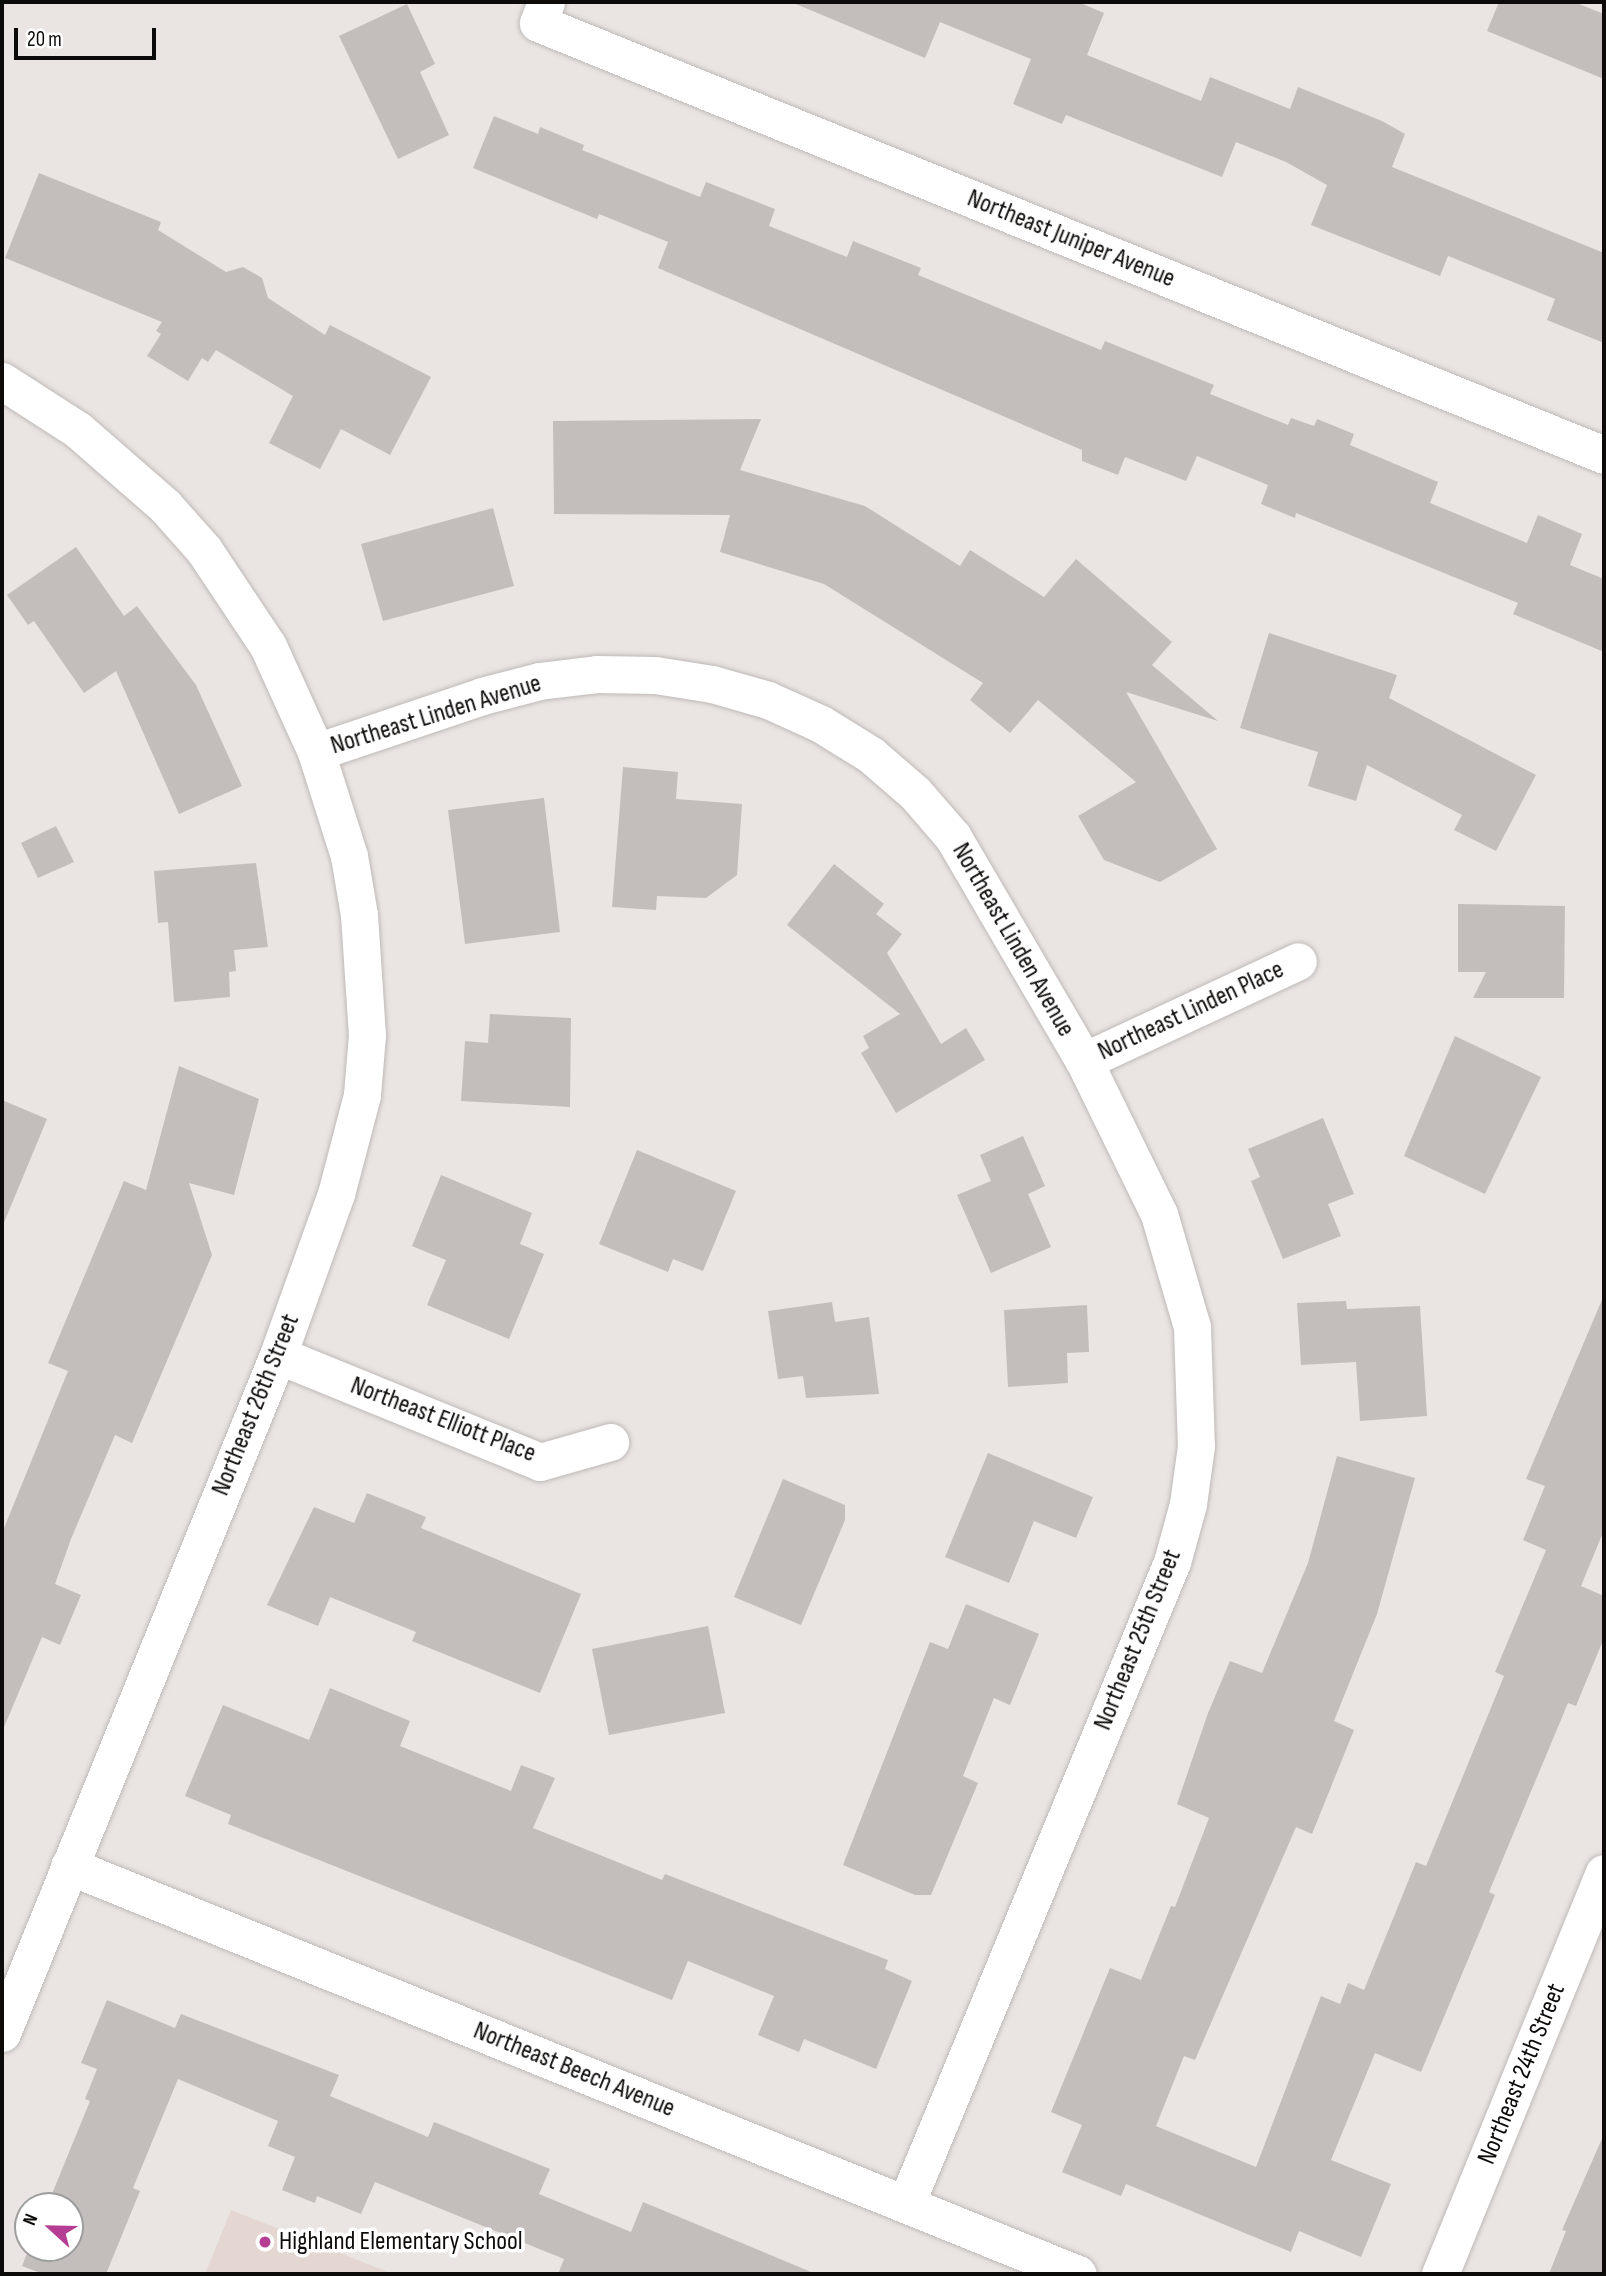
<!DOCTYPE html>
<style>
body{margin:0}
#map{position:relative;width:1606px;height:2276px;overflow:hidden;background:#eae5e2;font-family:"Sofia Sans Condensed",sans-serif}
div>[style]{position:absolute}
.built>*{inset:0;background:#e4d7d1}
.building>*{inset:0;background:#c3bebc}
.roads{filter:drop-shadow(0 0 2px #bfb9b7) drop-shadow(0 0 2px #bfb9b7)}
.minor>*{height:37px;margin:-18.5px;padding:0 18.5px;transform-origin:18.5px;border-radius:18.5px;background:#fff}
.dots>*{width:19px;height:19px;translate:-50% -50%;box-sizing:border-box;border:4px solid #fff;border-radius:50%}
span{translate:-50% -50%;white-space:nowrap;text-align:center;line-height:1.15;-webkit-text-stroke:7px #fff;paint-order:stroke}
.street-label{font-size:26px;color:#0d0b0a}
.poi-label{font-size:26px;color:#0d0b0a}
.left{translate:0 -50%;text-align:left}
.frame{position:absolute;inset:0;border:4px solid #0d0b0a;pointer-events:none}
.north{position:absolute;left:14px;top:2192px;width:70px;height:70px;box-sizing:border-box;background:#fff;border:2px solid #9e9d9d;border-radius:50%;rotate:292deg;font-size:19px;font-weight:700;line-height:28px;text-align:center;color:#0d0b0a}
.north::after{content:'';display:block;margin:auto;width:24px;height:32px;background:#b53e94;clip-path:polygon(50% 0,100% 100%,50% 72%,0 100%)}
.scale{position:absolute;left:14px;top:28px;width:142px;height:32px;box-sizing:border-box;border:4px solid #0d0b0a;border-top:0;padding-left:9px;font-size:21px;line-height:24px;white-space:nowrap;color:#0d0b0a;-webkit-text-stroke:5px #fff;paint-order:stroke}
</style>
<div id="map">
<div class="built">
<div style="clip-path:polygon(231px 2210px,393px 2274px,205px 2274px)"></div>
</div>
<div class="building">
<div style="clip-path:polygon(791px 2px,1078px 2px,1104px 13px,1087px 55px,1201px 101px,1210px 77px,1290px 109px,1298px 87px,1382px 121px,1405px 134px,1392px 167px,1604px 253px,1604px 343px,1547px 320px,1555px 299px,1448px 256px,1440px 276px,1311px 225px,1327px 185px,1286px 162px,1236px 142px,1222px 177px,1066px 115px,1062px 124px,1013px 104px,1031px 59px,940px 22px,925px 58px)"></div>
<div style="clip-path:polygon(1499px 2px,1574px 2px,1604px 14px,1604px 79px,1487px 31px)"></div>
<div style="clip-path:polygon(407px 4px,435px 64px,420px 72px,449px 135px,398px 159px,339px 36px)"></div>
<div style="clip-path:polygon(494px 116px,538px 134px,540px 127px,584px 145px,582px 150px,700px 197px,706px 182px,775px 209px,769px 226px,847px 257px,853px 241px,921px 268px,918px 275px,1101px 350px,1105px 341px,1214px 385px,1210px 394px,1288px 425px,1291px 418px,1314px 426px,1317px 419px,1354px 434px,1350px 445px,1438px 482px,1430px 503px,1527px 543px,1538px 515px,1582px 534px,1570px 565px,1604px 579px,1604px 652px,1513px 614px,1518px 603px,1296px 513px,1295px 518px,1261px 504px,1268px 485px,1197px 456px,1186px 481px,1125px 457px,1118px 475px,1082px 461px,1082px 450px,658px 268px,668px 242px,599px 214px,597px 219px,473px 168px)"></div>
<div style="clip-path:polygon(39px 173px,161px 222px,158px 230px,226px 272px,243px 267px,262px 278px,268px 298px,325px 335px,330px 325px,431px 377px,390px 455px,341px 429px,320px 469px,269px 443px,293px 396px,216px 350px,208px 362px,202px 358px,188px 381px,147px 356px,161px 334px,156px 331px,162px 322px,5px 258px)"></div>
<div style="clip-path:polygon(761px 419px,740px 470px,865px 506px,960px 566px,970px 550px,1044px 597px,1076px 559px,1172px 642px,1152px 665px,1218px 721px,1126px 692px,1217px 849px,1160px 882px,1104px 860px,1078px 816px,1136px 782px,1038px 700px,1010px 733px,970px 700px,983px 683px,824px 584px,720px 552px,730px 515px,554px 514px,553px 421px)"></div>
<div style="clip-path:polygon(493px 508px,514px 586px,383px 621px,361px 544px)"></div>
<div style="clip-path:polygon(76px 547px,124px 616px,137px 606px,196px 685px,242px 786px,179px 814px,116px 671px,84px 693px,34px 621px,28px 625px,7px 595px)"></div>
<div style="clip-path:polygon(1269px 633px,1397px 675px,1389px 698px,1536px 775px,1496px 851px,1454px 830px,1462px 815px,1367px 765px,1356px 801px,1308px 786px,1318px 752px,1240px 728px)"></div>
<div style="clip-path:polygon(623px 767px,678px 772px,676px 799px,742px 804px,737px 875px,706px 898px,657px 896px,656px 910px,612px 907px)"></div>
<div style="clip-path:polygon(544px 798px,560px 932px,465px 944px,448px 810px)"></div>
<div style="clip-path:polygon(56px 826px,74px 862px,38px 878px,21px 843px)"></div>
<div style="clip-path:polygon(256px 863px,268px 947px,234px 950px,236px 971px,229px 972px,230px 997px,174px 1002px,168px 922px,158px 923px,154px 871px)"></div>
<div style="clip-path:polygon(834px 864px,884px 904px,876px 914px,902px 934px,887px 953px,941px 1044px,966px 1028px,985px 1060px,896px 1113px,861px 1053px,869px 1048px,863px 1036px,900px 1014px,787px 925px)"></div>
<div style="clip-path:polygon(1458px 904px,1565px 906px,1564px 998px,1473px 998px,1486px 972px,1458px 972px)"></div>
<div style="clip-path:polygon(490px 1014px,571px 1018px,570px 1107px,461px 1101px,465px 1041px,488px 1043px)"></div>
<div style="clip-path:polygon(1455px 1036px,1541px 1077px,1485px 1194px,1404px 1156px)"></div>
<div style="clip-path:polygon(179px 1066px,259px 1099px,234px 1195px,189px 1183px,212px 1255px,132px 1443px,115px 1435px,71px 1539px,55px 1584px,81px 1595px,60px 1645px,42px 1637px,2px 1732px,2px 1533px,68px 1371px,48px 1363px,124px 1181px,146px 1190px)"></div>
<div style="clip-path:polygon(2px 1100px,47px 1119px,3px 1225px,2px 1225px)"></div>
<div style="clip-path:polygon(1323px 1118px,1354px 1194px,1328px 1204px,1341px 1236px,1283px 1259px,1251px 1181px,1260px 1177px,1248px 1149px)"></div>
<div style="clip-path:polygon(1023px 1136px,1045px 1186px,1028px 1194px,1051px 1247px,991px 1273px,957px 1195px,991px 1181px,980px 1155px)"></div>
<div style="clip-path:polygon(637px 1150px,736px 1191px,703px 1271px,673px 1259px,668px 1272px,599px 1244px)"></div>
<div style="clip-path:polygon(441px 1175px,532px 1213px,520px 1244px,544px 1254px,509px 1339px,427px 1305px,446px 1260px,412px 1246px)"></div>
<div style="clip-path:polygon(1604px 1295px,1604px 1530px,1581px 1586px,1604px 1596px,1604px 1638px,1576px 1706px,1568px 1703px,1489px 1892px,1495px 1895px,1421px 2072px,1375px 2053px,1331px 2160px,1391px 2184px,1361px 2257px,1299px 2231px,1291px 2252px,1126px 2184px,1121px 2196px,1062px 2172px,1082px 2125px,1051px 2112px,1110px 1968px,1141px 1980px,1171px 1906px,1175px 1907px,1209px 1818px,1177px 1804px,1208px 1713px,1230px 1661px,1262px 1673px,1308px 1563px,1337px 1456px,1415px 1478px,1377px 1614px,1334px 1721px,1354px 1730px,1312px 1834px,1296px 1827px,1195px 2060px,1184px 2056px,1156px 2126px,1256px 2167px,1321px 1996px,1340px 2004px,1348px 1983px,1364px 1990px,1416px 1862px,1426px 1866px,1504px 1676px,1495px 1672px,1546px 1550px,1523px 1540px,1545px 1486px,1526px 1479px)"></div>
<div style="clip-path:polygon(1346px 1301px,1347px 1309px,1420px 1306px,1427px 1416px,1360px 1421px,1356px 1362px,1301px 1365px,1297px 1303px)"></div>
<div style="clip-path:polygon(832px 1302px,835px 1322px,869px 1317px,879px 1394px,806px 1398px,803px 1376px,778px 1379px,768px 1311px)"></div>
<div style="clip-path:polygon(1087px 1305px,1089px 1352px,1067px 1353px,1068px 1383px,1008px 1387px,1004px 1310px)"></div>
<div style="clip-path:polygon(988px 1453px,1093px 1497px,1076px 1538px,1034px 1521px,1009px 1583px,945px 1557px)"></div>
<div style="clip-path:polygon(783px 1479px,845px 1505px,845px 1520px,801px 1625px,734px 1597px)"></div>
<div style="clip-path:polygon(367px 1493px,426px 1517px,421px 1528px,581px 1594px,540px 1693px,412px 1641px,416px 1632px,330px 1597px,318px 1626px,267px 1605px,314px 1507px,354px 1523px)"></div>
<div style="clip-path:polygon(966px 1604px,1039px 1634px,1010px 1705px,994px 1698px,963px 1776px,978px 1783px,931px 1895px,915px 1895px,843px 1865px,930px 1642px,948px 1649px)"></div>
<div style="clip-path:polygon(708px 1626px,725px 1713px,609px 1735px,592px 1649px)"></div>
<div style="clip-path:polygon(330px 1688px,410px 1721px,400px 1746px,511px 1791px,521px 1765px,555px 1778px,533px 1828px,662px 1880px,665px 1874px,888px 1960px,885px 1969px,912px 1981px,876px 2069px,804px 2039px,799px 2052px,758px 2035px,774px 1996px,688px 1961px,672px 2000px,228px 1824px,231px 1815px,185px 1796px,223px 1705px,309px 1740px)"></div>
<div style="clip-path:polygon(107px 2000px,175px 2028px,181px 2014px,339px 2075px,330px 2096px,428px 2137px,434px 2122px,550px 2169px,539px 2194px,631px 2232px,643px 2202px,816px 2274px,558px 2274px,564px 2259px,375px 2182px,361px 2214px,317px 2196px,315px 2203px,282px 2190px,295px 2157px,268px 2146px,278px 2121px,178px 2079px,133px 2188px,140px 2191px,106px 2274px,43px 2274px,22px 2266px,29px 2248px,70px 2248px,70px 2206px,47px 2206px,90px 2101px,85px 2099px,97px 2069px,81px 2063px)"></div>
<div style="clip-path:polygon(1604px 2134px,1604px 2274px,1549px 2274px,1566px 2231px,1562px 2230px)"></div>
</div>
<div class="roads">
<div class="minor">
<div style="left:546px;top:2px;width:22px;rotate:111deg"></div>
<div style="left:538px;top:23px;width:1150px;rotate:22.06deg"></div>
<div style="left:2px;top:381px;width:90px;rotate:32.8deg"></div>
<div style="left:78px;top:430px;width:116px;rotate:41.1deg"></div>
<div style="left:165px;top:506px;width:59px;rotate:48.4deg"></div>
<div style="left:204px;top:550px;width:115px;rotate:56.3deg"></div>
<div style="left:268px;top:646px;width:116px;rotate:65.6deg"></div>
<div style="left:316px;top:752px;width:109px;rotate:72.4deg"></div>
<div style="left:349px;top:856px;width:60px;rotate:80.4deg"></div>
<div style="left:359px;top:915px;width:120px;rotate:86.2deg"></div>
<div style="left:367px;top:1035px;width:60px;rotate:94.8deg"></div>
<div style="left:362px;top:1095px;width:102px;rotate:104.7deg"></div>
<div style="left:336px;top:1194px;width:171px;rotate:109.8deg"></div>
<div style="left:278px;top:1355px;width:732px;rotate:112.15deg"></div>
<div style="left:316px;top:752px;width:175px;rotate:-18.6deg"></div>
<div style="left:482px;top:696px;width:59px;rotate:-14.7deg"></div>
<div style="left:539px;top:681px;width:58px;rotate:-6.9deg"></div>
<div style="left:597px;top:674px;width:58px;rotate:1deg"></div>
<div style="left:655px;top:675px;width:58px;rotate:9deg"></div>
<div style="left:712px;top:684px;width:58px;rotate:15.9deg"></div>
<div style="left:768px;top:700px;width:58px;rotate:24.4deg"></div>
<div style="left:821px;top:724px;width:59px;rotate:31.8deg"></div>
<div style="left:871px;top:755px;width:58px;rotate:40.8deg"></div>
<div style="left:915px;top:793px;width:58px;rotate:49.2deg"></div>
<div style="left:953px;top:837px;width:259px;rotate:59.7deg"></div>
<div style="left:1084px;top:1061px;width:170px;rotate:63.9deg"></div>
<div style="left:1159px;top:1214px;width:118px;rotate:73.7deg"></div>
<div style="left:1192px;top:1327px;width:119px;rotate:88.1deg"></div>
<div style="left:1196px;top:1446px;width:59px;rotate:97.9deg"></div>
<div style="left:1188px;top:1504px;width:60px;rotate:105.4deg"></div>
<div style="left:1172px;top:1562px;width:695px;rotate:112.51deg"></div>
<div style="left:1084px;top:1061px;width:236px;rotate:-25deg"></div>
<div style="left:278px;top:1355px;width:283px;rotate:22.2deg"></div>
<div style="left:540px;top:1462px;width:73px;rotate:-15.9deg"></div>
<div style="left:69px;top:1866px;width:1088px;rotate:22.02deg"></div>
<div style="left:1440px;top:2274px;width:433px;rotate:-67.8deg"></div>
</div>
</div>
<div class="dots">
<div style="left:265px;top:2242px;background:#b53e94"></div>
</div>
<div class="street-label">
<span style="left:1071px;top:239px;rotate:22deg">Northeast Juniper Avenue</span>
<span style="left:436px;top:715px;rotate:-17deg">Northeast Linden Avenue</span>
<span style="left:1013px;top:940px;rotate:60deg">Northeast Linden Avenue</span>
<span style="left:1191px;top:1011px;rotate:-25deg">Northeast Linden Place</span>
<span style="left:256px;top:1405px;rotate:-68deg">Northeast 26th Street</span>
<span style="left:443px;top:1420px;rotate:21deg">Northeast Elliott Place</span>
<span style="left:1138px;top:1640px;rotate:-68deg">Northeast 25th Street</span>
<span style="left:574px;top:2070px;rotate:22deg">Northeast Beech Avenue</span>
<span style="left:1522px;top:2074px;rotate:-68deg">Northeast 24th Street</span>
</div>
<div class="poi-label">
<span class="left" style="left:279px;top:2242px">Highland Elementary School</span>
</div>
<div class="frame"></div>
<div class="north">N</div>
<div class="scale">20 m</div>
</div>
